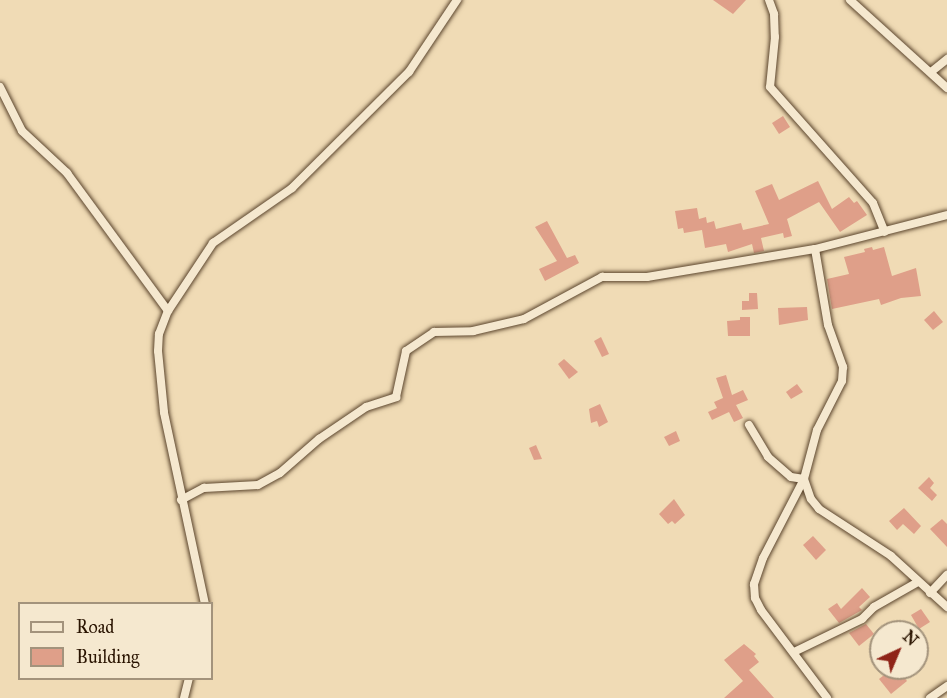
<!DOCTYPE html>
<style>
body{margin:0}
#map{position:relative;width:947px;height:698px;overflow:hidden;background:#f0dbb5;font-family:"IM FELL Great Primer",serif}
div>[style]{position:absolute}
.building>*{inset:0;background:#df9f89}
.roads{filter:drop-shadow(0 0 2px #5b452d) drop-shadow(0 0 2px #5b452d)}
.street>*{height:8px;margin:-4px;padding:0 4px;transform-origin:4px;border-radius:4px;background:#f5e8cf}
span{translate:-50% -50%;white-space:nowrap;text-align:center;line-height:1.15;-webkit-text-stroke:5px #f5e8cf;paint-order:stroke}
.legend{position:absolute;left:18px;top:602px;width:195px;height:78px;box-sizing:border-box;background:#f5e8cf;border:2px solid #a3937c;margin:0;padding:8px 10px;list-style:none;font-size:18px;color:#291300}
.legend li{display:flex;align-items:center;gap:12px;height:30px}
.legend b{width:30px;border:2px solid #a3937c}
.north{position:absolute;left:869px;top:620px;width:60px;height:60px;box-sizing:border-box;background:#f5e8cf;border:2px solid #a3937c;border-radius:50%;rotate:44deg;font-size:16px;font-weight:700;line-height:24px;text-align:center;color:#291300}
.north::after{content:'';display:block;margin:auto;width:21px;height:27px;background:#8f2418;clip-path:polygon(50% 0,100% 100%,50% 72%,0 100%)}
</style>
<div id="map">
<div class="building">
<div style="clip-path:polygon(713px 0,746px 0,733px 14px)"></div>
<div style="clip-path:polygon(783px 116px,790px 127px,779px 134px,772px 123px)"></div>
<div style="clip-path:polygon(818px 181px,832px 209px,849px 197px,854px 203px,857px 201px,867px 215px,840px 232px,819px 202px,787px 219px,792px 236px,784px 238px,783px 233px,761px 238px,764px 251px,754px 253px,752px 244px,728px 252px,726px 244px,705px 248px,702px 230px,684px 233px,683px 228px,678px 229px,675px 211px,697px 208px,699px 219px,706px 217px,707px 223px,714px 221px,716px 229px,741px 223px,743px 230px,769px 224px,755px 191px,772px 184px,779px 200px)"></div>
<div style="clip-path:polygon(547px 221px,567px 258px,575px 255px,579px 263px,545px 281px,539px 269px,557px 261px,535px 227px)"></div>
<div style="clip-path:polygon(872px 247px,873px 250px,884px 247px,892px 276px,916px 268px,921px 296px,901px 298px,881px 305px,879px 299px,832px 309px,827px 279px,849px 274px,844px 257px,865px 252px,864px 249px)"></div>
<div style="clip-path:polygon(749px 293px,757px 293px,758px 309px,742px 310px,742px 301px,749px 301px)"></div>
<div style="clip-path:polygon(807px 307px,808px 320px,779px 325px,778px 308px)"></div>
<div style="clip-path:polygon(934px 311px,943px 322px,933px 330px,924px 320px)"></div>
<div style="clip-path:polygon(740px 317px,750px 317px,750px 336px,728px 336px,727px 321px,740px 320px)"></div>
<div style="clip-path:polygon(601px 337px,609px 354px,602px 357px,594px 341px)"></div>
<div style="clip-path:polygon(564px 359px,578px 372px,569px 379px,558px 364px)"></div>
<div style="clip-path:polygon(726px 375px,732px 395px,743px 390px,748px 400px,736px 405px,743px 418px,734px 422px,729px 412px,712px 420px,708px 412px,717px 408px,714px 402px,723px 398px,716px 378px)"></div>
<div style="clip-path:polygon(797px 384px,803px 392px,791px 399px,786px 392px)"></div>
<div style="clip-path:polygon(600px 404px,608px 422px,599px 427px,597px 421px,591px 423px,589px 409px)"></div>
<div style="clip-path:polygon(676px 431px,680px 441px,669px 446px,664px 437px)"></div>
<div style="clip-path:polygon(536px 445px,542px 459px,534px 460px,529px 448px)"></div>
<div style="clip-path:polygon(929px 477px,934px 483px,930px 488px,937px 495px,932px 501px,918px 488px)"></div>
<div style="clip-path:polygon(674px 499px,685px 515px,675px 524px,672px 521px,668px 524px,659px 514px)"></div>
<div style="clip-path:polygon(904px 508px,921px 526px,914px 534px,903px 524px,897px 530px,889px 521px)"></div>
<div style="clip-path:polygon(942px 519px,947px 524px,947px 547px,930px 529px)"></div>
<div style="clip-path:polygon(813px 536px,826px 550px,816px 560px,803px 545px)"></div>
<div style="clip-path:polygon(862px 588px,870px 597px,859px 607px,862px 610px,839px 623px,828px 609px,837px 603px,841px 609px)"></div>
<div style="clip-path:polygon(921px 609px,930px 622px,919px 629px,911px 615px)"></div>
<div style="clip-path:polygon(866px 624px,874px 634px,859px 646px,849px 633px)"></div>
<div style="clip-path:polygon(744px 644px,756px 654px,754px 656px,759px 662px,749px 670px,774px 698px,724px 698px,743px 681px,724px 660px)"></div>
<div style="clip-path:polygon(893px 668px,897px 668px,907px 681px,891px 694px,879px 679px)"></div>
</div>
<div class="roads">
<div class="street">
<div style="left:769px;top:0;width:15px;rotate:70deg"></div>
<div style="left:774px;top:14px;width:23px;rotate:88deg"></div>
<div style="left:775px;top:37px;width:50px;rotate:95.7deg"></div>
<div style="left:770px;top:87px;width:155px;rotate:48.4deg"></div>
<div style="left:873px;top:203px;width:31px;rotate:68deg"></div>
<div style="left:850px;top:0;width:131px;rotate:42.2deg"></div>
<div style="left:931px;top:72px;width:21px;rotate:-39deg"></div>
<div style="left:0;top:87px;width:49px;rotate:63.4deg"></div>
<div style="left:22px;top:131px;width:62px;rotate:43deg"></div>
<div style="left:67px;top:173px;width:171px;rotate:53.8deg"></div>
<div style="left:815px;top:249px;width:77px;rotate:80.3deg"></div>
<div style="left:828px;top:325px;width:45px;rotate:70.3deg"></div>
<div style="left:843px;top:367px;width:14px;rotate:94deg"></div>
<div style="left:842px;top:381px;width:55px;rotate:117deg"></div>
<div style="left:817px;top:430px;width:51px;rotate:104.9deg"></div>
<div style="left:804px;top:479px;width:89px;rotate:117.4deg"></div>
<div style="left:763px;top:558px;width:28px;rotate:109deg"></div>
<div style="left:754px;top:584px;width:14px;rotate:86deg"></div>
<div style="left:755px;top:598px;width:13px;rotate:63deg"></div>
<div style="left:761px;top:610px;width:110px;rotate:53.1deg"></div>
<div style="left:749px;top:425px;width:37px;rotate:59deg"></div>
<div style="left:768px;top:457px;width:30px;rotate:41deg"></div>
<div style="left:791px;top:477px;width:13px;rotate:9deg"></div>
<div style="left:804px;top:479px;width:21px;rotate:71deg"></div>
<div style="left:811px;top:499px;width:13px;rotate:51deg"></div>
<div style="left:819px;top:509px;width:86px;rotate:33.1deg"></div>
<div style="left:891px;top:556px;width:76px;rotate:42.3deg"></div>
<div style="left:181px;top:500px;width:26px;rotate:-28deg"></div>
<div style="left:204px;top:488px;width:54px;rotate:-3.2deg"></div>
<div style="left:258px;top:485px;width:25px;rotate:-29deg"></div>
<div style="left:280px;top:473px;width:52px;rotate:-41.1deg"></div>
<div style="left:319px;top:439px;width:57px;rotate:-34.2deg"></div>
<div style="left:366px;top:407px;width:32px;rotate:-18deg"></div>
<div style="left:396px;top:397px;width:47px;rotate:-77.7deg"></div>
<div style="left:406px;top:351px;width:34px;rotate:-34deg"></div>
<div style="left:434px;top:332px;width:39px;rotate:-1deg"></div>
<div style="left:473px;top:331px;width:52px;rotate:-13.2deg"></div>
<div style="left:524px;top:319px;width:89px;rotate:-28.3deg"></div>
<div style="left:602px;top:277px;width:45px"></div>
<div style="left:647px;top:277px;width:170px;rotate:-9.5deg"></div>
<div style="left:815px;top:249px;width:136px;rotate:-14.4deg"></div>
<div style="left:930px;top:593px;width:25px;rotate:-47deg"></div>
<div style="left:205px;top:604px;width:196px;rotate:-102.1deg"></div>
<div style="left:164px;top:412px;width:61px;rotate:-95.6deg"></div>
<div style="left:158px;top:351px;width:17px;rotate:-87deg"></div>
<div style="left:159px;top:334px;width:25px;rotate:-69deg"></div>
<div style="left:168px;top:311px;width:82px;rotate:-56.5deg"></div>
<div style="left:213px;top:243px;width:96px;rotate:-34.8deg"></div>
<div style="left:292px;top:188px;width:165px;rotate:-44.8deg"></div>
<div style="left:409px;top:72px;width:87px;rotate:-56.3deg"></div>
<div style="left:794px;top:652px;width:76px;rotate:-25.9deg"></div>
<div style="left:862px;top:619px;width:17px;rotate:-45deg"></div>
<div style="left:874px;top:607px;width:51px;rotate:-29.6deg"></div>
<div style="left:184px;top:698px;width:21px;rotate:-76deg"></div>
<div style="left:930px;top:698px;width:21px;rotate:-35deg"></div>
</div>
</div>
<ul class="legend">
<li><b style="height:8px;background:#f5e8cf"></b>Road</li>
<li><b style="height:16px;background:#df9f89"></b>Building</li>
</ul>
<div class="north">N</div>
</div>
